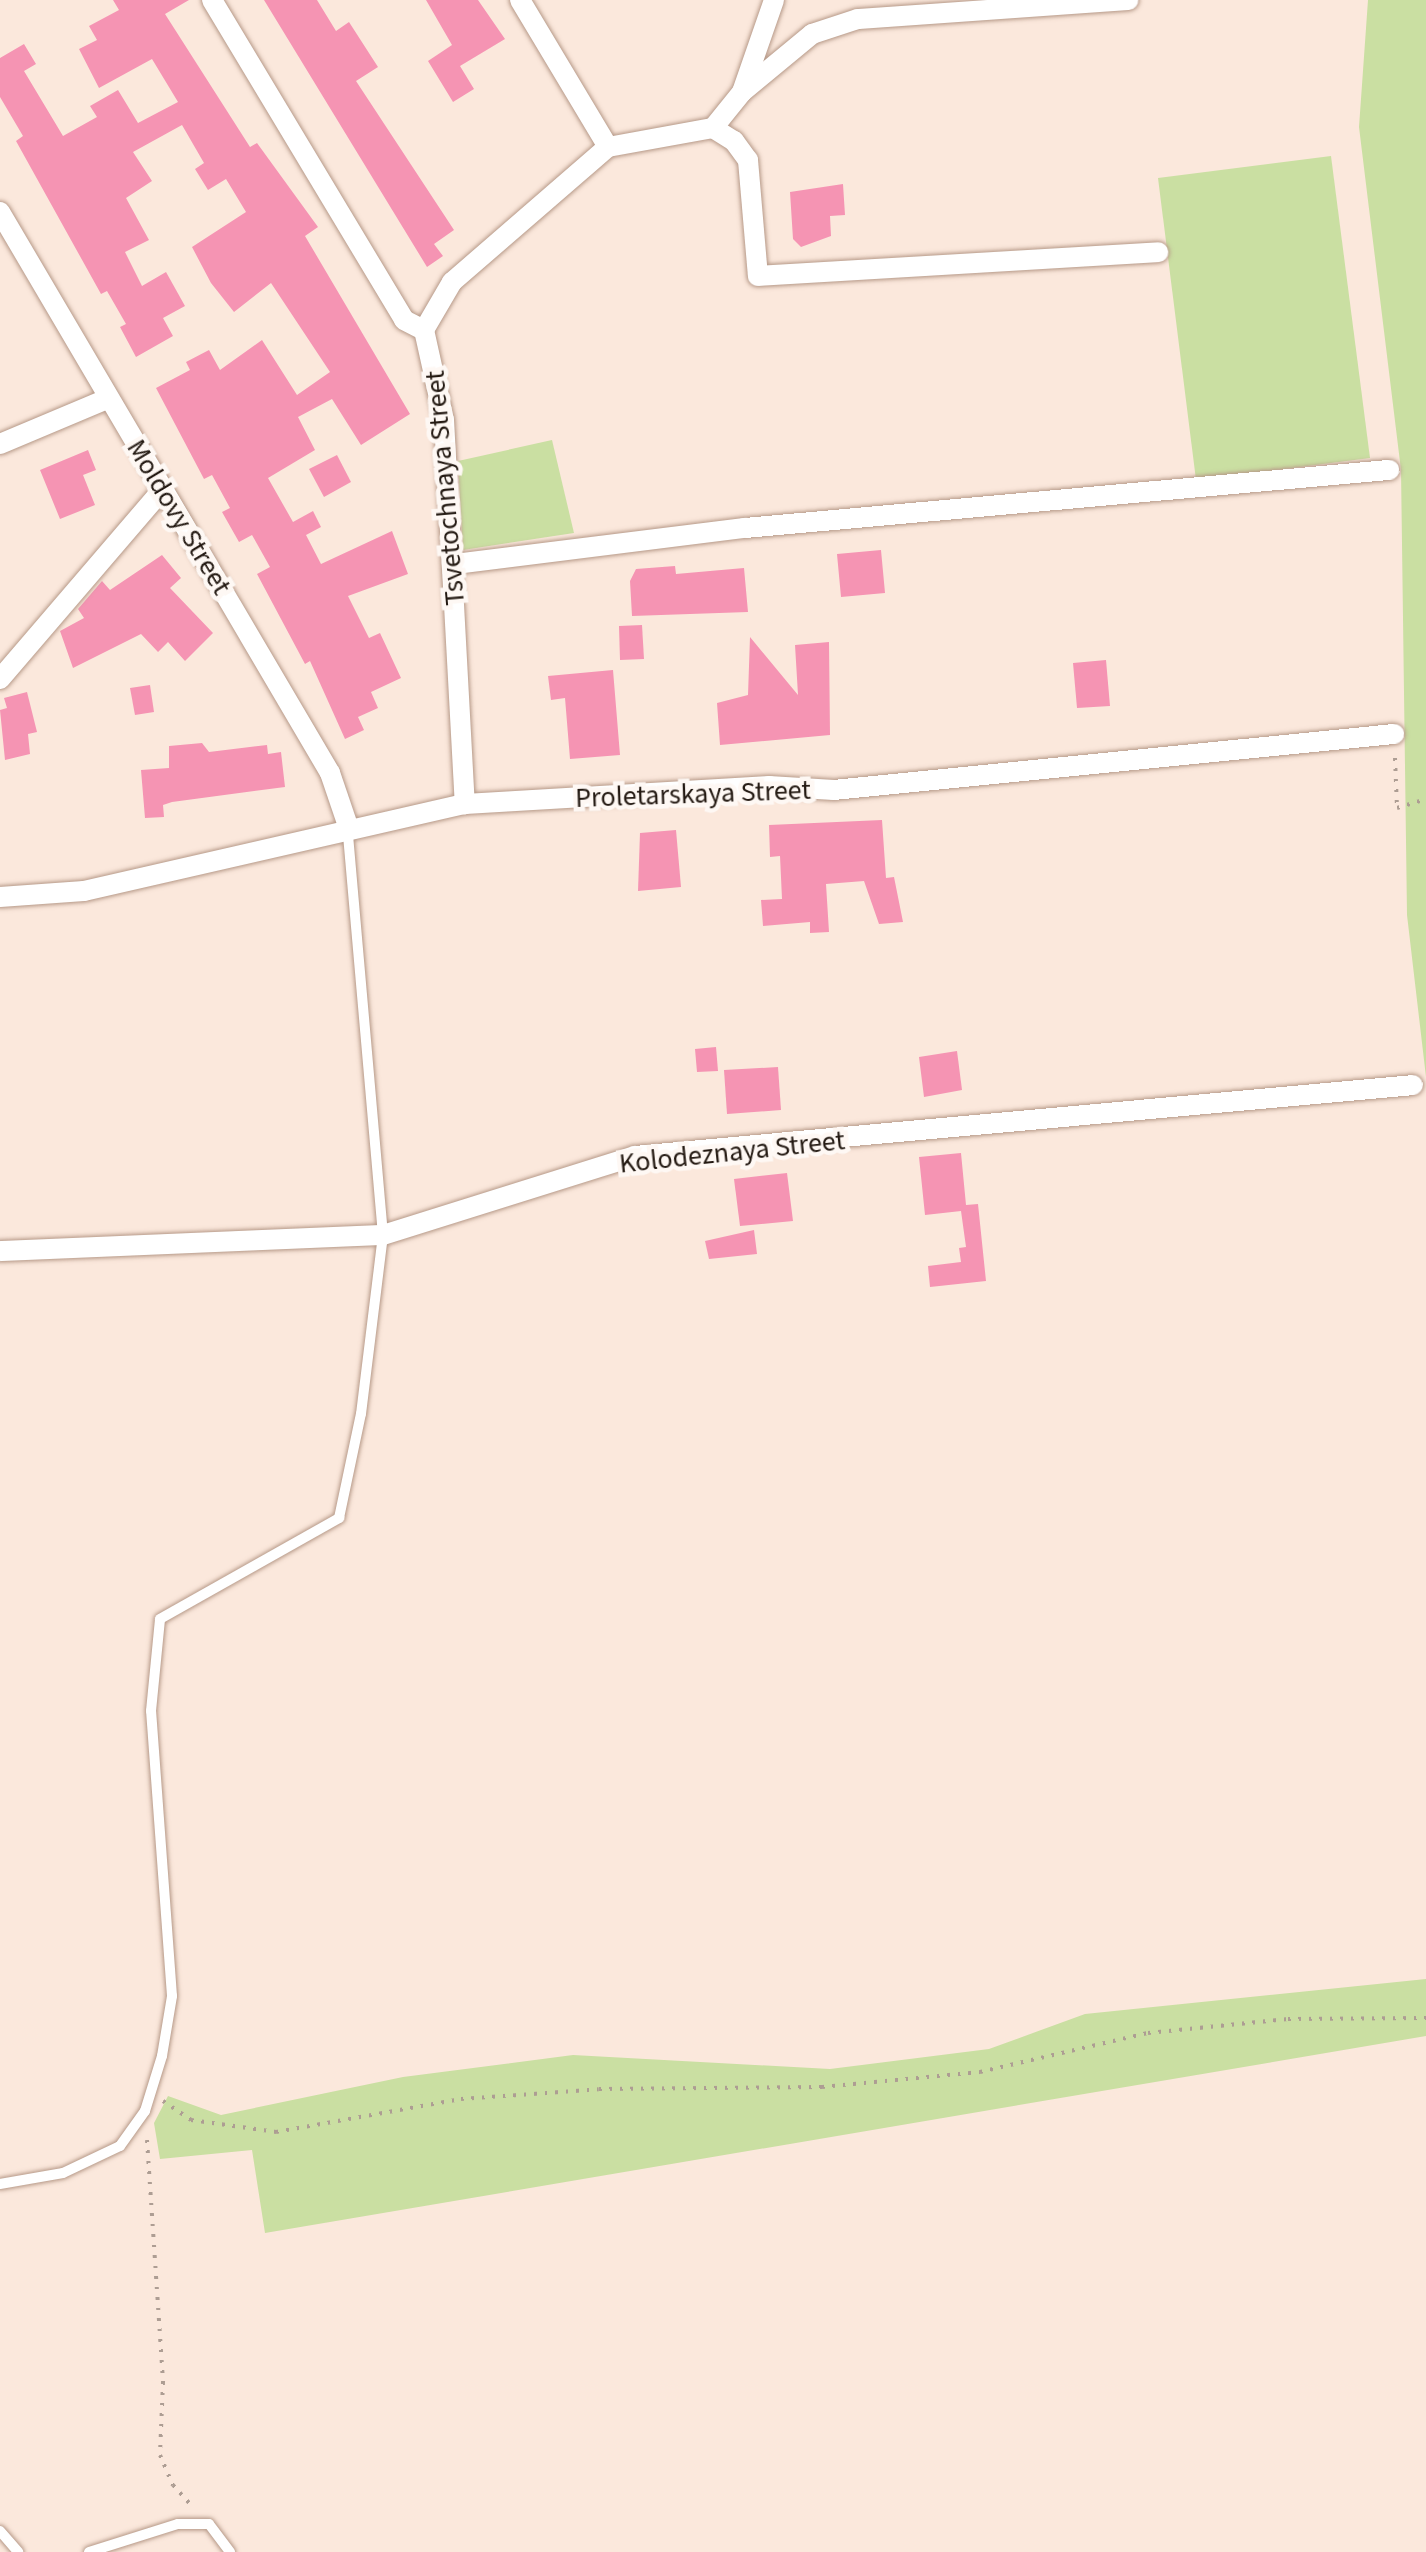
<!DOCTYPE html>
<style>
body{margin:0}
#map{position:relative;width:1426px;height:2552px;overflow:hidden;background:#fbe8dc;font-family:"Source Sans 3",sans-serif}
div>[style]{position:absolute}
.green>*{inset:0;background:#cadfa2}
.building>*{inset:0;background:#f594b3}
.path>*{height:4px;margin-top:-2px;transform-origin:0;background:repeating-linear-gradient(90deg,#ad9d93 0 2.5px,transparent 0 10.5px)}
.roads{filter:drop-shadow(0 0 2px #b69988) drop-shadow(0 0 2px #b69988)}
.lane>*{height:10px;margin:-5px;padding:0 5px;transform-origin:5px;border-radius:5px;background:#fff}
.street>*{height:20px;margin:-10px;padding:0 10px;transform-origin:10px;border-radius:10px;background:#fff}
span{translate:-50% -50%;white-space:nowrap;text-align:center;line-height:1.15;-webkit-text-stroke:9px #fef8f4;paint-order:stroke}
.street-label{font-size:28px;color:#231912}
</style>
<div id="map">
<div class="green">
<div style="clip-path:polygon(1368px 0,1426px 0,1426px 1077px,1407px 915px,1401px 470px,1359px 127px)"></div>
<div style="clip-path:polygon(1331px 156px,1370px 458px,1196px 480px,1158px 178px)"></div>
<div style="clip-path:polygon(552px 440px,574px 533px,463px 550px,458px 461px)"></div>
<div style="clip-path:polygon(1426px 1979px,1426px 2036px,265px 2233px,252px 2150px,160px 2159px,154px 2123px,168px 2096px,221px 2115px,403px 2077px,573px 2055px,830px 2069px,989px 2049px,1085px 2014px)"></div>
</div>
<div class="building">
<div style="clip-path:polygon(113px 0,189px 0,165px 14px,250px 147px,257px 143px,318px 227px,305px 236px,410px 414px,361px 445px,332px 399px,298px 417px,315px 450px,268px 478px,293px 522px,313px 511px,321px 527px,306px 535px,321px 564px,392px 531px,408px 574px,348px 596px,369px 638px,380px 633px,401px 678px,371px 692px,378px 708px,358px 717px,364px 730px,345px 739px,310px 661px,305px 664px,257px 574px,270px 567px,252px 535px,239px 542px,222px 512px,230px 508px,212px 475px,204px 479px,156px 388px,190px 370px,186px 362px,209px 350px,220px 370px,262px 340px,297px 395px,330px 372px,271px 283px,234px 312px,211px 283px,192px 247px,246px 212px,226px 179px,208px 190px,195px 169px,204px 163px,182px 125px,133px 152px,152px 181px,126px 198px,149px 240px,125px 252px,142px 286px,166px 272px,185px 306px,163px 318px,173px 336px,136px 357px,120px 327px,126px 324px,107px 291px,101px 294px,16px 141px,23px 136px,0 97px,0 58px,24px 44px,36px 64px,24px 71px,63px 136px,97px 117px,90px 106px,118px 90px,138px 123px,178px 102px,152px 59px,99px 88px,79px 49px,97px 40px,89px 26px,119px 10px)"></div>
<div style="clip-path:polygon(264px 0,317px 0,336px 31px,349px 22px,378px 67px,356px 81px,454px 230px,434px 244px,443px 256px,427px 267px)"></div>
<div style="clip-path:polygon(426px 0,478px 0,505px 39px,460px 66px,474px 89px,453px 102px,428px 61px,452px 45px)"></div>
<div style="clip-path:polygon(843px 184px,845px 215px,830px 216px,831px 236px,801px 247px,793px 239px,790px 192px)"></div>
<div style="clip-path:polygon(88px 450px,96px 470px,83px 475px,95px 505px,60px 519px,40px 470px)"></div>
<div style="clip-path:polygon(337px 455px,351px 482px,324px 497px,309px 469px)"></div>
<div style="clip-path:polygon(881px 550px,885px 593px,841px 597px,837px 554px)"></div>
<div style="clip-path:polygon(162px 555px,181px 578px,170px 588px,213px 633px,185px 661px,168px 642px,158px 652px,141px 634px,73px 668px,60px 631px,84px 618px,78px 609px,102px 581px,110px 590px)"></div>
<div style="clip-path:polygon(675px 566px,676px 574px,744px 568px,748px 612px,632px 616px,630px 581px,636px 569px)"></div>
<div style="clip-path:polygon(642px 625px,644px 659px,620px 660px,619px 626px)"></div>
<div style="clip-path:polygon(750px 637px,798px 695px,795px 645px,829px 642px,830px 735px,720px 745px,717px 703px,748px 695px)"></div>
<div style="clip-path:polygon(1106px 660px,1110px 706px,1077px 708px,1073px 663px)"></div>
<div style="clip-path:polygon(613px 670px,620px 755px,570px 759px,565px 698px,551px 700px,548px 676px)"></div>
<div style="clip-path:polygon(150px 685px,154px 712px,135px 715px,130px 688px)"></div>
<div style="clip-path:polygon(27px 692px,37px 732px,28px 734px,30px 754px,5px 760px,0 710px,7px 708px,4px 698px)"></div>
<div style="clip-path:polygon(202px 743px,209px 752px,267px 745px,268px 754px,281px 752px,285px 787px,172px 802px,163px 805px,164px 817px,145px 818px,141px 770px,169px 768px,169px 746px)"></div>
<div style="clip-path:polygon(882px 820px,886px 878px,894px 877px,903px 922px,879px 924px,864px 881px,826px 884px,829px 932px,810px 933px,810px 922px,763px 926px,761px 900px,782px 899px,780px 856px,770px 857px,769px 825px)"></div>
<div style="clip-path:polygon(676px 830px,681px 887px,638px 891px,640px 833px)"></div>
<div style="clip-path:polygon(716px 1047px,718px 1071px,697px 1072px,695px 1049px)"></div>
<div style="clip-path:polygon(957px 1051px,962px 1090px,924px 1097px,919px 1057px)"></div>
<div style="clip-path:polygon(778px 1067px,781px 1110px,727px 1114px,724px 1070px)"></div>
<div style="clip-path:polygon(961px 1153px,966px 1205px,978px 1204px,986px 1281px,930px 1287px,928px 1266px,961px 1262px,959px 1248px,966px 1247px,961px 1211px,925px 1215px,919px 1157px)"></div>
<div style="clip-path:polygon(787px 1173px,793px 1221px,740px 1226px,734px 1179px)"></div>
<div style="clip-path:polygon(754px 1230px,757px 1254px,709px 1259px,705px 1241px)"></div>
</div>
<div class="path">
<div style="left:1395px;top:758px;width:50px;rotate:87.7deg"></div>
<div style="left:1397px;top:808px;width:30px;rotate:-17deg"></div>
<div style="left:163px;top:2101px;width:34px;rotate:34deg"></div>
<div style="left:191px;top:2120px;width:86px;rotate:8deg"></div>
<div style="left:276px;top:2132px;width:188px;rotate:-10.1deg"></div>
<div style="left:461px;top:2099px;width:138px;rotate:-4.1deg"></div>
<div style="left:599px;top:2089px;width:223px;rotate:-0.5deg"></div>
<div style="left:822px;top:2087px;width:159px;rotate:-5.4deg"></div>
<div style="left:980px;top:2072px;width:172px;rotate:-13.1deg"></div>
<div style="left:1148px;top:2033px;width:141px;rotate:-5.7deg"></div>
<div style="left:1288px;top:2019px;width:138px;rotate:-0.4deg"></div>
<div style="left:147px;top:2140px;width:243px;rotate:86.2deg"></div>
<div style="left:163px;top:2382px;width:73px;rotate:92.4deg"></div>
<div style="left:160px;top:2455px;width:33px;rotate:67deg"></div>
<div style="left:173px;top:2485px;width:27px;rotate:48deg"></div>
</div>
<div class="roads">
<div class="lane">
<div style="left:0;top:2184px;width:64px;rotate:-9.9deg"></div>
<div style="left:63px;top:2173px;width:63px;rotate:-25.3deg"></div>
<div style="left:120px;top:2146px;width:43px;rotate:-54.5deg"></div>
<div style="left:145px;top:2111px;width:58px;rotate:-72.8deg"></div>
<div style="left:162px;top:2056px;width:61px;rotate:-80.5deg"></div>
<div style="left:172px;top:1996px;width:286px;rotate:-94.2deg"></div>
<div style="left:151px;top:1711px;width:92px;rotate:-84.4deg"></div>
<div style="left:160px;top:1619px;width:206px;rotate:-29.4deg"></div>
<div style="left:339px;top:1518px;width:106px;rotate:-78.1deg"></div>
<div style="left:361px;top:1414px;width:180px;rotate:-83deg"></div>
<div style="left:383px;top:1235px;width:406px;rotate:-95deg"></div>
<div style="left:0;top:2531px;width:28px;rotate:49deg"></div>
<div style="left:89px;top:2552px;width:93px;rotate:-17.5deg"></div>
<div style="left:178px;top:2524px;width:31px"></div>
<div style="left:209px;top:2524px;width:35px;rotate:53deg"></div>
</div>
<div class="street">
<div style="left:212px;top:0;width:373px;rotate:59deg"></div>
<div style="left:404px;top:320px;width:22px;rotate:27deg"></div>
<div style="left:424px;top:330px;width:92px;rotate:77.5deg"></div>
<div style="left:444px;top:420px;width:385px;rotate:86.9deg"></div>
<div style="left:520px;top:0;width:171px;rotate:59.1deg"></div>
<div style="left:742px;top:92px;width:91px;rotate:-39.6deg"></div>
<div style="left:812px;top:34px;width:48px;rotate:-18.1deg"></div>
<div style="left:858px;top:19px;width:271px;rotate:-4deg"></div>
<div style="left:713px;top:128px;width:46px;rotate:-51.1deg"></div>
<div style="left:742px;top:92px;width:97px;rotate:-70.8deg"></div>
<div style="left:0;top:212px;width:651px;rotate:59.53deg"></div>
<div style="left:330px;top:773px;width:56px;rotate:71.2deg"></div>
<div style="left:424px;top:330px;width:56px;rotate:-59.7deg"></div>
<div style="left:452px;top:282px;width:206px;rotate:-40.9deg"></div>
<div style="left:608px;top:147px;width:107px;rotate:-10.3deg"></div>
<div style="left:713px;top:128px;width:25px;rotate:32deg"></div>
<div style="left:734px;top:141px;width:24px;rotate:54deg"></div>
<div style="left:748px;top:160px;width:116px;rotate:85.1deg"></div>
<div style="left:758px;top:276px;width:401px;rotate:-3.4deg"></div>
<div style="left:0;top:444px;width:116px;rotate:-22.8deg"></div>
<div style="left:455px;top:564px;width:292px;rotate:-7.1deg"></div>
<div style="left:745px;top:528px;width:647px;rotate:-5.15deg"></div>
<div style="left:0;top:679px;width:250px;rotate:-49.4deg"></div>
<div style="left:0;top:897px;width:84px;rotate:-4.1deg"></div>
<div style="left:84px;top:891px;width:391px;rotate:-12.9deg"></div>
<div style="left:465px;top:804px;width:305px;rotate:-3.4deg"></div>
<div style="left:769px;top:786px;width:65px;rotate:3.5deg"></div>
<div style="left:834px;top:790px;width:563px;rotate:-5.71deg"></div>
<div style="left:0;top:1251px;width:383px;rotate:-2.4deg"></div>
<div style="left:383px;top:1235px;width:264px;rotate:-17.4deg"></div>
<div style="left:635px;top:1156px;width:781px;rotate:-5.21deg"></div>
</div>
</div>
<div class="street-label">
<span style="left:445px;top:488px;rotate:-95deg">Tsvetochnaya Street</span>
<span style="left:179px;top:517px;rotate:59deg">Moldovy Street</span>
<span style="left:693px;top:794px;rotate:-2deg">Proletarskaya Street</span>
<span style="left:732px;top:1152px;rotate:-6deg">Kolodeznaya Street</span>
</div>
</div>
